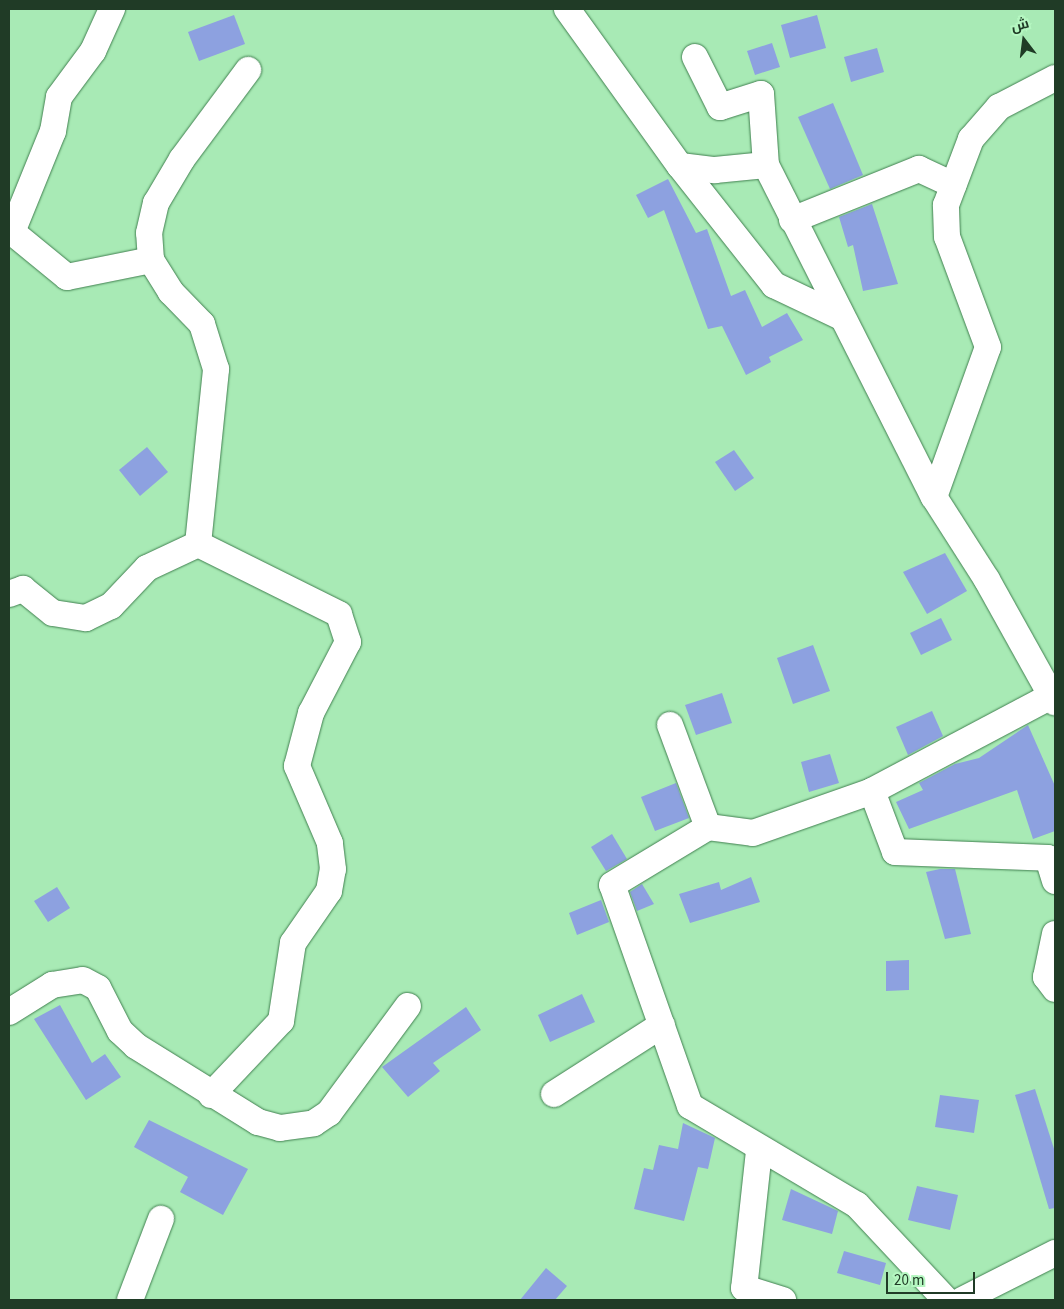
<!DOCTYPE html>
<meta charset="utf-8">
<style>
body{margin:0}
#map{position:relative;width:1064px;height:1309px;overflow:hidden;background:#a8eab5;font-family:"Source Sans 3",Cairo,sans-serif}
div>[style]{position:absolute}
.building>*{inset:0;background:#8da1e0}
.roads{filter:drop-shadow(0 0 1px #418050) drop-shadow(0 0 1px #418050)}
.minor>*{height:26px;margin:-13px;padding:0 13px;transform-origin:13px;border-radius:13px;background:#fff}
span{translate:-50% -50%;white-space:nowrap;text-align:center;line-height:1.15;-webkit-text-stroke:4.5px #b5f7c1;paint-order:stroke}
.frame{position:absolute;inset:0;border:10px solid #203b26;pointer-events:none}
.north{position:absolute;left:999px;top:15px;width:50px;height:50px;-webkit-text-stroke:4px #b5f7c1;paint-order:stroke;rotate:345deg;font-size:14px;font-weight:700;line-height:20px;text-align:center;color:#203b26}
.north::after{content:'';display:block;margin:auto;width:18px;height:22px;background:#203b26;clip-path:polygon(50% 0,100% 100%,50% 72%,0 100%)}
.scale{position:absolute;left:886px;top:1272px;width:89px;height:22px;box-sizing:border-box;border:2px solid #203b26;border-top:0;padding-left:6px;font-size:15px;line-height:18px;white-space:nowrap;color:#203b26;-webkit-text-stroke:4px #b5f7c1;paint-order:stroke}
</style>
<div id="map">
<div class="building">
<div style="clip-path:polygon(234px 15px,245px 44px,199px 61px,188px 32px)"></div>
<div style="clip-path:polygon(817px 15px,826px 48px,790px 58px,781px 25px)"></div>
<div style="clip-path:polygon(772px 43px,780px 67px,755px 75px,747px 51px)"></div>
<div style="clip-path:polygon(877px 48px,884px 72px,851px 82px,844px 57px)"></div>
<div style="clip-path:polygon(833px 103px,863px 175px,830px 189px,798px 117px)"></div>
<div style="clip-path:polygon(668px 179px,696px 233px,707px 229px,731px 296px,745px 290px,762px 327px,787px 313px,803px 340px,769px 357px,771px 362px,746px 375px,722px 326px,708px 329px,664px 210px,648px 218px,636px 195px)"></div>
<div style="clip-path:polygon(872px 204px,898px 284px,863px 291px,853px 245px,848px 247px,839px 217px)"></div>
<div style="clip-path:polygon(147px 447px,168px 472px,140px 496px,119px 470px)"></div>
<div style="clip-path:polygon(734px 450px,754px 478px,735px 491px,715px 462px)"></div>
<div style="clip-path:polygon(945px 553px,967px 591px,927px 614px,903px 572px)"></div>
<div style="clip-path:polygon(941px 618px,952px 640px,921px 655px,910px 633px)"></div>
<div style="clip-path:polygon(813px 645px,830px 691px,793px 704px,777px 658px)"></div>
<div style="clip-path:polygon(722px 693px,732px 723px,696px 735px,685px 705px)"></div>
<div style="clip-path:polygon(932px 711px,943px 736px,908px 755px,896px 727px)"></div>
<div style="clip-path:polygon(1028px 725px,1055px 786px,1055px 831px,1033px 839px,1017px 790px,909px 829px,896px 802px,923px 790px,919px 783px,955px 764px,979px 758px)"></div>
<div style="clip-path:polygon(830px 754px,839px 783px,809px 792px,801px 762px)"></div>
<div style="clip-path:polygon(676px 783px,689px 818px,655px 831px,641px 797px)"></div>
<div style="clip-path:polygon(612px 834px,627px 859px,606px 871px,591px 847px)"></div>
<div style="clip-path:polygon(940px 869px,955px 869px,971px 934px,945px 939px,926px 872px)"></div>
<div style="clip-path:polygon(751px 877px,760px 902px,690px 923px,679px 894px,719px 882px,721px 890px)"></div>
<div style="clip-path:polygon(642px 884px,654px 904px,637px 911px,630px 892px)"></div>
<div style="clip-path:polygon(57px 887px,70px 908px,48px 922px,34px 901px)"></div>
<div style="clip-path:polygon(601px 900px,609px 922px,577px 935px,569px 913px)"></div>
<div style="clip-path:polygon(909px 960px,909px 990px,886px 991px,886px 961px)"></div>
<div style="clip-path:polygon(582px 994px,595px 1022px,550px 1042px,538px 1015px)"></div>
<div style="clip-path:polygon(60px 1005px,92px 1063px,105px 1054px,121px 1077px,86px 1100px,34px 1019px)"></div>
<div style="clip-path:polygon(466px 1007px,481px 1030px,433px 1063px,440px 1071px,408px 1097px,382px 1067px)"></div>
<div style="clip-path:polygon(1035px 1089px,1055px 1152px,1055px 1208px,1049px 1209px,1015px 1095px)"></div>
<div style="clip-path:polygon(940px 1095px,979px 1100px,974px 1133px,935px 1127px)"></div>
<div style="clip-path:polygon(149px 1120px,248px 1169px,223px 1215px,180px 1192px,188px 1177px,134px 1147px)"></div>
<div style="clip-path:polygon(683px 1123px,715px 1138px,708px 1169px,698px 1167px,684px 1221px,634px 1209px,644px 1168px,653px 1170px,659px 1145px,678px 1149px)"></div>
<div style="clip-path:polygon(917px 1186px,958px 1195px,950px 1230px,908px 1220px)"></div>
<div style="clip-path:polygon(791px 1189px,838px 1211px,832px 1234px,782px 1220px)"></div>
<div style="clip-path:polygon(844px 1251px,886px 1263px,880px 1285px,837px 1273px)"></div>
<div style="clip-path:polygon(546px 1268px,567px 1286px,555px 1300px,520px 1300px)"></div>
</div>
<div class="roads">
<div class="minor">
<div style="left:112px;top:9px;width:46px;rotate:114.3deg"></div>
<div style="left:93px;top:51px;width:57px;rotate:126.5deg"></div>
<div style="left:59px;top:97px;width:35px;rotate:100deg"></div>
<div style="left:53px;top:131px;width:109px;rotate:112.1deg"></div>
<div style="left:12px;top:232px;width:71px;rotate:39.3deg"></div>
<div style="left:67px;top:277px;width:86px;rotate:-11.4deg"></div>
<div style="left:567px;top:9px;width:193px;rotate:54.3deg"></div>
<div style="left:680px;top:166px;width:35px;rotate:7deg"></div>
<div style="left:715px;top:170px;width:51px;rotate:-5.6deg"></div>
<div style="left:695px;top:57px;width:56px;rotate:63.4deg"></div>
<div style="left:720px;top:107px;width:43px;rotate:-17.6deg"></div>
<div style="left:761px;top:94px;width:71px;rotate:86deg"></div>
<div style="left:766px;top:165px;width:372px;rotate:63.2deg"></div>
<div style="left:934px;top:497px;width:98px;rotate:57.4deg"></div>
<div style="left:987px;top:580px;width:140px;rotate:60.9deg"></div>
<div style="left:680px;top:166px;width:152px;rotate:51.7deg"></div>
<div style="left:774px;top:285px;width:74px;rotate:25.5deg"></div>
<div style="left:792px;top:220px;width:137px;rotate:-21.9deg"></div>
<div style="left:919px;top:169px;width:38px;rotate:25deg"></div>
<div style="left:934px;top:497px;width:159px;rotate:-70.2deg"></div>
<div style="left:988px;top:347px;width:117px;rotate:-110.4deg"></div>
<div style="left:947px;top:237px;width:32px;rotate:-92deg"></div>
<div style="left:946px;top:205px;width:71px;rotate:-69.3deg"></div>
<div style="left:971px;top:139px;width:43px;rotate:-48.8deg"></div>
<div style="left:999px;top:107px;width:63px;rotate:-27.4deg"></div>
<div style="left:9px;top:594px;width:15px;rotate:-20deg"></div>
<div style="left:23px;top:589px;width:38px;rotate:39deg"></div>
<div style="left:53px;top:613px;width:33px;rotate:9deg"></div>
<div style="left:86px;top:618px;width:28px;rotate:-26deg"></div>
<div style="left:111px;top:606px;width:52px;rotate:-46.5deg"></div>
<div style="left:147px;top:568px;width:56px;rotate:-25.2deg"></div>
<div style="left:670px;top:725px;width:109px;rotate:69.6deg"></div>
<div style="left:872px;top:791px;width:65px;rotate:69.3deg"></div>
<div style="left:895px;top:852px;width:153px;rotate:2.2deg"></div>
<div style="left:1048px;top:858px;width:24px;rotate:73deg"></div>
<div style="left:1055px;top:934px;width:44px;rotate:101.8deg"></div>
<div style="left:1046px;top:977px;width:15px;rotate:53deg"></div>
<div style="left:9px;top:1012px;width:51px;rotate:-32.1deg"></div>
<div style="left:52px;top:985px;width:31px;rotate:-9deg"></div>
<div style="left:83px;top:980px;width:17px;rotate:28deg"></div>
<div style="left:98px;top:988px;width:48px;rotate:62.9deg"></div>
<div style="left:120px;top:1031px;width:22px;rotate:43deg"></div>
<div style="left:136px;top:1046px;width:144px;rotate:31.9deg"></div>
<div style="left:258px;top:1122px;width:23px;rotate:15deg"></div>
<div style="left:280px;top:1128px;width:34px;rotate:-8deg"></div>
<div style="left:314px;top:1123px;width:18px;rotate:-34deg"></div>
<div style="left:329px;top:1113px;width:133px;rotate:-53.6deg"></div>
<div style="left:554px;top:1094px;width:128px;rotate:-32.6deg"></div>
<div style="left:211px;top:1095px;width:102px;rotate:-46.6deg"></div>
<div style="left:281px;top:1021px;width:79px;rotate:-81.3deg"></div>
<div style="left:293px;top:943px;width:63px;rotate:-55.3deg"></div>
<div style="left:329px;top:891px;width:22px;rotate:-80deg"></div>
<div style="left:333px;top:869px;width:26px;rotate:-97deg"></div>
<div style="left:330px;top:843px;width:84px;rotate:-113.2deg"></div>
<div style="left:297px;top:766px;width:55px;rotate:-75.2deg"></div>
<div style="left:311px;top:713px;width:80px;rotate:-62.5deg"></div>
<div style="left:348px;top:642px;width:29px;rotate:-108deg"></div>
<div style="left:339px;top:614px;width:157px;rotate:-153.6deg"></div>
<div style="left:198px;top:544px;width:176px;rotate:-84.1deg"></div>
<div style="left:216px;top:369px;width:47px;rotate:-107.3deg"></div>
<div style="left:202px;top:324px;width:45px;rotate:-134.1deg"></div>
<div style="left:171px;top:292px;width:38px;rotate:-122deg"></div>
<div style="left:151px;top:260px;width:27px;rotate:-94deg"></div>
<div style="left:149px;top:233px;width:31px;rotate:-77deg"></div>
<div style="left:156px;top:203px;width:51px;rotate:-59.4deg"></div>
<div style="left:182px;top:159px;width:111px;rotate:-53.4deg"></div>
<div style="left:759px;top:1151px;width:138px;rotate:96.2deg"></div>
<div style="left:744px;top:1288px;width:41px;rotate:17.1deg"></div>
<div style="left:130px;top:1300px;width:87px;rotate:-69.1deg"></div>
<div style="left:946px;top:1300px;width:130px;rotate:-133.1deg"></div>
<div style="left:857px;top:1205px;width:194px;rotate:-149.3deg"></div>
<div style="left:690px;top:1106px;width:234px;rotate:-109.4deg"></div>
<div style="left:612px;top:885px;width:112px;rotate:-31.1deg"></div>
<div style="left:708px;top:827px;width:45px;rotate:7.6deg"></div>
<div style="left:753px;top:833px;width:126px;rotate:-19.4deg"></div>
<div style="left:872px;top:791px;width:207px;rotate:-27.9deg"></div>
<div style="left:962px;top:1300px;width:104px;rotate:-26.8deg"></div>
</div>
</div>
<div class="frame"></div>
<div class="north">ش</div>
<div class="scale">20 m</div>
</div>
